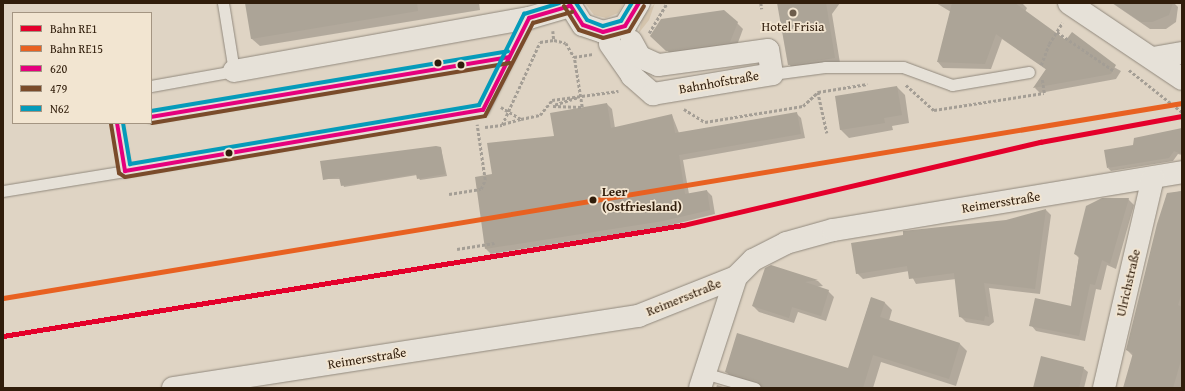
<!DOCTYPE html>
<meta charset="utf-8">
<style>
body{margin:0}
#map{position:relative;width:1185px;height:391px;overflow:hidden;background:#dfd4c4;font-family:"Gentium Book Plus",serif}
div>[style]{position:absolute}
.green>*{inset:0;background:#d4c4ad}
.shadow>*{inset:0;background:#0003}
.building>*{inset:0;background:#aca497}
.path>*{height:2.5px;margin-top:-1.25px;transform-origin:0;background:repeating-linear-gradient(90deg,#a49e95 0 3px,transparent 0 5px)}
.roads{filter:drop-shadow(0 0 1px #91897d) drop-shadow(0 0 1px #91897d)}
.lane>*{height:11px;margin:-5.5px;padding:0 5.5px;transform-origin:5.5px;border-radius:5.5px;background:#e6e1d8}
.street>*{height:22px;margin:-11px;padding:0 11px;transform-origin:11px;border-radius:11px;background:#e6e1d8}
.secondary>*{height:22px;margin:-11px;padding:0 11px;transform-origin:11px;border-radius:11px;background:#e6e1d8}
.bus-1>*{height:4px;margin:-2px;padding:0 2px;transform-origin:2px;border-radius:2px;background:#e5007d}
.bus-2>*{height:4px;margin:-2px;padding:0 2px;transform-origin:2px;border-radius:2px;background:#7a4b2a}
.bus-3>*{height:4px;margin:-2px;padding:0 2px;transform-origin:2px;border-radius:2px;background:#059bba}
.rail-1>*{height:5px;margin:-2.5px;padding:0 2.5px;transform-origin:2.5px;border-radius:2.5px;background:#e4002b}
.rail-2>*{height:5px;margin:-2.5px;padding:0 2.5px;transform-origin:2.5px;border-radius:2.5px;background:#e86121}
.dots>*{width:11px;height:11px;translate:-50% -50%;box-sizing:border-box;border:2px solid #f2e5d1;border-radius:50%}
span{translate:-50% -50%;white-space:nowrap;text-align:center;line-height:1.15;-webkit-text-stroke:3.5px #f2e5d1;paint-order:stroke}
.poi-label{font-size:13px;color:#301d0b}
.street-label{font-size:13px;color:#301d0b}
.stop-label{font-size:13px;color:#301d0b;font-weight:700}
.left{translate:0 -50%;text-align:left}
.frame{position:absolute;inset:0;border:4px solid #301d0b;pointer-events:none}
.legend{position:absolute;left:12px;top:12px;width:140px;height:112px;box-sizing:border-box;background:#f2e5d1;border:1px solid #a49582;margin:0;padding:5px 7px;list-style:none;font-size:12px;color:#301d0b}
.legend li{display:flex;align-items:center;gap:8px;height:20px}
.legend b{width:20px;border:1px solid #a49582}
</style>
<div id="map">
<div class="green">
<div style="clip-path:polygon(585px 3px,624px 3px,618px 13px,606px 18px,594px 15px)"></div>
<div style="clip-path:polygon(655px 3px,649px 20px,638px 34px,643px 17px)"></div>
</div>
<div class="shadow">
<div style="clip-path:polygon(246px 3px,479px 3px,480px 10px,260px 46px,252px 39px)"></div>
<div style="clip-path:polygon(778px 3px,840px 3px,832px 14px,840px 63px,794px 70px,789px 64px)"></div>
<div style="clip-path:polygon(936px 3px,1022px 3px,1027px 8px,1025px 12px,1066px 41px,1121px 71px,1116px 79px,1040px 93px,1035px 88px,1047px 70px,1002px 39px,991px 69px,943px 68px,938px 62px,951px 12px)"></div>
<div style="clip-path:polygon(1112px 3px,1174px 3px,1178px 7px,1176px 22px,1166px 29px,1150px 29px)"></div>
<div style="clip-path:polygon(737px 23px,743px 29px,736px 48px,674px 57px,651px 35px)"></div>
<div style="clip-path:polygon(897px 87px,905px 95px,909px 123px,892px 126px,893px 130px,849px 138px,841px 130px,836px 97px)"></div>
<div style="clip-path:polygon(607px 104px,612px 109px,615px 128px,672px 115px,679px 133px,796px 113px,801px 118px,805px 138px,683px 160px,689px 194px,707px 191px,712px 196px,715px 214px,668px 226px,491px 254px,486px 249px,493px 175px)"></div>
<div style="clip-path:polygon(1182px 128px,1182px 155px,1178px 154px,1173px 161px,1111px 171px,1108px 168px)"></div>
<div style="clip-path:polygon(441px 148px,447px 176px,420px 180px,417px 175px,344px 187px,341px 179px,324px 179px)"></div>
<div style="clip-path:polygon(1182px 191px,1182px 388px,1124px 388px,1133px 356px,1127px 350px,1167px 194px)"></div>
<div style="clip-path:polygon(1128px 199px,1134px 205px,1116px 269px,1107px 265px,1101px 290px,1096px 289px,1085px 341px,1036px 331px,1031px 325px,1071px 307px,1079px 258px,1075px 254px)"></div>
<div style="clip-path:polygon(1046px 210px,1051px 215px,1040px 294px,989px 288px,994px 322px,989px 326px,966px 322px,960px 316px,956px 279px,916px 284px,909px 271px,863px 279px,857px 273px)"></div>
<div style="clip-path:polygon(771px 266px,818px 281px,823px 286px,816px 287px,828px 291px,834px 297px,826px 321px,798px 312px,794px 323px,759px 312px,753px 306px)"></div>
<div style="clip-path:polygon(871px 298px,885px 303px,892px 310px,889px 321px,960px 344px,967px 351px,956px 386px,881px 362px,873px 388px,762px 387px,734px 379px,726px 372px,849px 369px)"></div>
<div style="clip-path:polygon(1083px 368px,1088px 372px,1084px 388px,1034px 388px)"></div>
<div style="clip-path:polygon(717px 385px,726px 388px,716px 388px)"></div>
</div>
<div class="building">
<div style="clip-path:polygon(245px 3px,417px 3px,418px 11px,251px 39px)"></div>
<div style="clip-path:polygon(777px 3px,826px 3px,835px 58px,788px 65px)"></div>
<div style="clip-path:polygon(952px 3px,1015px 3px,1066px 40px,1072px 32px,1116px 65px,1111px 74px,1033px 88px,1046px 69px,996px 34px,985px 64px,937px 62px)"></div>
<div style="clip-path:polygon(1113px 3px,1173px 3px,1169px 15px,1152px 22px,1141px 22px)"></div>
<div style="clip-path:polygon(724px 10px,738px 22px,730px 42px,666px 51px,650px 36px,661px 19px)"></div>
<div style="clip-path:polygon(897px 86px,902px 115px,884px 118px,885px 123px,840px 130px,835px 96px)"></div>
<div style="clip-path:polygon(607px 103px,611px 128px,672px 114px,675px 133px,797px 112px,801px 134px,679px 155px,685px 194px,707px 190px,710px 210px,663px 221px,485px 249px,475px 177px,492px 174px,487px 143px,554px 136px,550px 113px)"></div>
<div style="clip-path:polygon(1182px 128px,1182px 154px,1174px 151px,1169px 158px,1107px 168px,1104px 150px,1133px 145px,1134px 138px)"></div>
<div style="clip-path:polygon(436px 146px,441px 147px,445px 174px,417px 179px,416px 174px,341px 186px,339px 177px,323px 180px,320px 161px)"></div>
<div style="clip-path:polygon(1182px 191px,1182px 292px,1178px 305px,1182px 307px,1182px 357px,1173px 388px,1123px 388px,1133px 353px,1126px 350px,1157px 224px,1167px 193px)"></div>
<div style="clip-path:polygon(1102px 198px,1129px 198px,1110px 264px,1102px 260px,1095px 285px,1090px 284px,1079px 336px,1029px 326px,1035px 298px,1071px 306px,1079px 256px,1074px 254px,1086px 206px)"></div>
<div style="clip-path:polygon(1046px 209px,1035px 289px,984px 283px,989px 317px,985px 316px,984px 321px,959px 317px,954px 273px,909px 279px,907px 266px,856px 274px,851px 243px,903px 235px,903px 231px,1006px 220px)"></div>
<div style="clip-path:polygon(771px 265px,818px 280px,805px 282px,829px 290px,821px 316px,792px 307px,789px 318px,752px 306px,765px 268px)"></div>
<div style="clip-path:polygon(871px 297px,885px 302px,880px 317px,960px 343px,949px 379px,873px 355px,863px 388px,762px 388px,757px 381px,725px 372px,737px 333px,848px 368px)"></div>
<div style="clip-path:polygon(1041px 356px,1084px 367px,1079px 388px,1033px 388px)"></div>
</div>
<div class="path">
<div style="left:761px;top:3px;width:6px;rotate:81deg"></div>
<div style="left:553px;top:31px;width:9px;rotate:84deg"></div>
<div style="left:554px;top:40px;width:12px;rotate:14deg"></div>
<div style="left:566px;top:43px;width:16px;rotate:60deg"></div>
<div style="left:1057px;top:32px;width:68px;rotate:34.2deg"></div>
<div style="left:649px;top:33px;width:35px;rotate:-59deg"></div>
<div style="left:1041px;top:65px;width:22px;rotate:-69deg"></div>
<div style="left:1049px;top:44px;width:25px;rotate:-58deg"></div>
<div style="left:1129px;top:70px;width:68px;rotate:38.4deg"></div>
<div style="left:906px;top:85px;width:38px;rotate:42deg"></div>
<div style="left:934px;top:110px;width:111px;rotate:-8.8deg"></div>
<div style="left:1044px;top:93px;width:14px;rotate:-98deg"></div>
<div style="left:818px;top:92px;width:42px;rotate:77.6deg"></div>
<div style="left:577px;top:98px;width:25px;rotate:162deg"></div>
<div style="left:553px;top:106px;width:29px;rotate:2deg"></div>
<div style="left:501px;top:107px;width:23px;rotate:31deg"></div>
<div style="left:521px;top:119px;width:19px;rotate:-12deg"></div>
<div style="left:540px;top:115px;width:19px;rotate:-51deg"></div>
<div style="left:552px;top:100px;width:67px;rotate:-7.8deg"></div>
<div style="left:582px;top:107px;width:51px;rotate:-99.1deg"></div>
<div style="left:574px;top:57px;width:20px;rotate:-9deg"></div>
<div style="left:684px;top:109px;width:25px;rotate:32deg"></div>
<div style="left:705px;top:122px;width:99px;rotate:-9.3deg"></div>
<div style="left:803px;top:106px;width:21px;rotate:-43deg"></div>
<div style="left:818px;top:92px;width:50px;rotate:-9.3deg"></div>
<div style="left:503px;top:124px;width:19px;rotate:-16deg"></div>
<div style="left:485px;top:127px;width:17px;rotate:-7deg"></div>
<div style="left:502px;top:125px;width:91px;rotate:-65.4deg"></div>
<div style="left:540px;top:42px;width:14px;rotate:-8deg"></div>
<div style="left:449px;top:194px;width:32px;rotate:-9deg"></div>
<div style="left:481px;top:189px;width:10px;rotate:-66deg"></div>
<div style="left:485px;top:180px;width:56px;rotate:-98.3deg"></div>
<div style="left:457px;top:249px;width:38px;rotate:-9deg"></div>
</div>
<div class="roads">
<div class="lane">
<div style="left:772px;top:74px;width:53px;rotate:-7.5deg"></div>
<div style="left:825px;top:67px;width:78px"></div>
<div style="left:903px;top:67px;width:52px;rotate:20.2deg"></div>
<div style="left:952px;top:85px;width:78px;rotate:-9.6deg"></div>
<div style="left:151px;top:86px;width:84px;rotate:-10.2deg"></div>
<div style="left:234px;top:71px;width:69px;rotate:-99.2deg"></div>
<div style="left:151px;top:117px;width:363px;rotate:-9.5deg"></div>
<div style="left:117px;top:123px;width:49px;rotate:80.5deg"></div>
<div style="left:125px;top:171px;width:363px;rotate:-9.7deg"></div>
<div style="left:483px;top:110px;width:103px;rotate:-63.4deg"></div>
<div style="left:3px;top:191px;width:124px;rotate:-9.3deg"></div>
<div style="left:704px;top:373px;width:53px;rotate:16.4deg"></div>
</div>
<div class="street">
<div style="left:610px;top:44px;width:39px;rotate:55deg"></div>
<div style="left:632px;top:76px;width:28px;rotate:41deg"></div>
<div style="left:653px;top:94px;width:121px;rotate:-9.5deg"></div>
<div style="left:772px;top:74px;width:24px;rotate:-99deg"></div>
<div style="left:768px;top:50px;width:111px;rotate:172.2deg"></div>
<div style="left:658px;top:65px;width:20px;rotate:-156deg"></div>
<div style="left:640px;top:57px;width:18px;rotate:-119deg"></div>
<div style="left:1153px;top:58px;width:29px;rotate:-10deg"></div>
<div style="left:234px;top:71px;width:300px;rotate:-10.2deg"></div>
<div style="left:529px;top:18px;width:43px;rotate:-16.3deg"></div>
<div style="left:173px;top:388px;width:471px;rotate:-8.8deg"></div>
<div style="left:638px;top:316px;width:105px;rotate:-21.7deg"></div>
<div style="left:736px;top:277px;width:24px;rotate:-45deg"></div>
<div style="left:753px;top:260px;width:37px;rotate:-27deg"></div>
<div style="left:786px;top:243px;width:49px;rotate:-15.5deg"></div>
<div style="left:833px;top:230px;width:354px;rotate:-9.4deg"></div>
<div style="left:700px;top:388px;width:117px;rotate:-72deg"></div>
<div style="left:1104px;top:388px;width:216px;rotate:-76.9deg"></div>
</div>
<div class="secondary">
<div style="left:569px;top:3px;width:26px;rotate:58deg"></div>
<div style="left:583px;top:25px;width:21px;rotate:19deg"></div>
<div style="left:603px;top:32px;width:23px;rotate:-15deg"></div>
<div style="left:625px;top:26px;width:27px;rotate:-59deg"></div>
<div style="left:1069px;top:3px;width:136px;rotate:33.9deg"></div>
</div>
</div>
<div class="bus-1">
<div style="left:569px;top:3px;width:26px;rotate:58deg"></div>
<div style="left:583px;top:25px;width:21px;rotate:19deg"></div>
<div style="left:603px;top:32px;width:23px;rotate:-15deg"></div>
<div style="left:625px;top:26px;width:27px;rotate:-59deg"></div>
<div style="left:151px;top:117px;width:363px;rotate:-9.5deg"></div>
<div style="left:117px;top:123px;width:49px;rotate:80.5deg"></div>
<div style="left:125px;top:171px;width:363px;rotate:-9.7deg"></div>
<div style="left:483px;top:110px;width:103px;rotate:-63.4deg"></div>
<div style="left:529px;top:18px;width:43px;rotate:-16.3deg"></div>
</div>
<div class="bus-2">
<div style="left:564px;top:6px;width:28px;rotate:58deg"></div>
<div style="left:579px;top:30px;width:25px;rotate:18deg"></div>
<div style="left:603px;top:38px;width:27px;rotate:-15deg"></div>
<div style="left:629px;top:31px;width:29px;rotate:-59deg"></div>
<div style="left:152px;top:123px;width:363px;rotate:-9.5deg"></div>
<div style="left:111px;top:124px;width:50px;rotate:80.7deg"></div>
<div style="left:119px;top:173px;width:7px;rotate:34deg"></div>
<div style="left:125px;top:177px;width:365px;rotate:-9.6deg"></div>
<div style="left:485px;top:116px;width:105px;rotate:-62.7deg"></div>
<div style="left:533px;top:23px;width:41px;rotate:-15.8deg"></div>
</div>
<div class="bus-3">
<div style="left:576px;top:3px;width:20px;rotate:57deg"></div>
<div style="left:587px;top:20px;width:17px;rotate:21deg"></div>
<div style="left:603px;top:26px;width:19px;rotate:-16deg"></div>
<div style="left:621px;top:21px;width:21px;rotate:-59deg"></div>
<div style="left:151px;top:111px;width:362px;rotate:-9.5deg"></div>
<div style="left:123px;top:123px;width:42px;rotate:80.3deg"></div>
<div style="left:130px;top:164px;width:354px;rotate:-9.6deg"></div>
<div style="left:479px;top:105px;width:102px;rotate:-63.7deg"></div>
<div style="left:524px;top:14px;width:37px;rotate:-17deg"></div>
</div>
<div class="rail-1">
<div style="left:3px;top:336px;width:689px;rotate:-9.27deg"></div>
<div style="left:683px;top:225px;width:367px;rotate:-13.1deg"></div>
<div style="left:1040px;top:142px;width:144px;rotate:-10.4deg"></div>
</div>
<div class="rail-2">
<div style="left:3px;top:298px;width:1195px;rotate:-9.39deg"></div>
</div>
<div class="dots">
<div style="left:793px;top:13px;background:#6d5d4c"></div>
<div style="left:438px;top:63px;background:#301d0b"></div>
<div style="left:461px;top:65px;background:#301d0b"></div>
<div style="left:229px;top:153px;background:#301d0b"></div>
<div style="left:593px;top:200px;background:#301d0b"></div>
</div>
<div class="poi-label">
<span style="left:793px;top:27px">Hotel Frisia</span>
</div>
<div class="street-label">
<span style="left:719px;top:83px;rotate:-10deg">Bahnhofstraße</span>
<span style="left:1001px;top:203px;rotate:-9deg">Reimersstraße</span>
<span style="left:1129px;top:283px;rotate:-77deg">Ulrichstraße</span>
<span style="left:684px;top:298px;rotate:-22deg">Reimersstraße</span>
<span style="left:367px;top:359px;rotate:-9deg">Reimersstraße</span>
</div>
<div class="stop-label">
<span class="left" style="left:602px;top:200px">Leer<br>(Ostfriesland)</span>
</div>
<div class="frame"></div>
<ul class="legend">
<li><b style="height:5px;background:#e4002b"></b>Bahn RE1</li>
<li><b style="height:5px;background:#e86121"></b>Bahn RE15</li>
<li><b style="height:5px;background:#e5007d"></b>620</li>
<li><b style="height:5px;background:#7a4b2a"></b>479</li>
<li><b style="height:5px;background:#059bba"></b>N62</li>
</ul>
</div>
